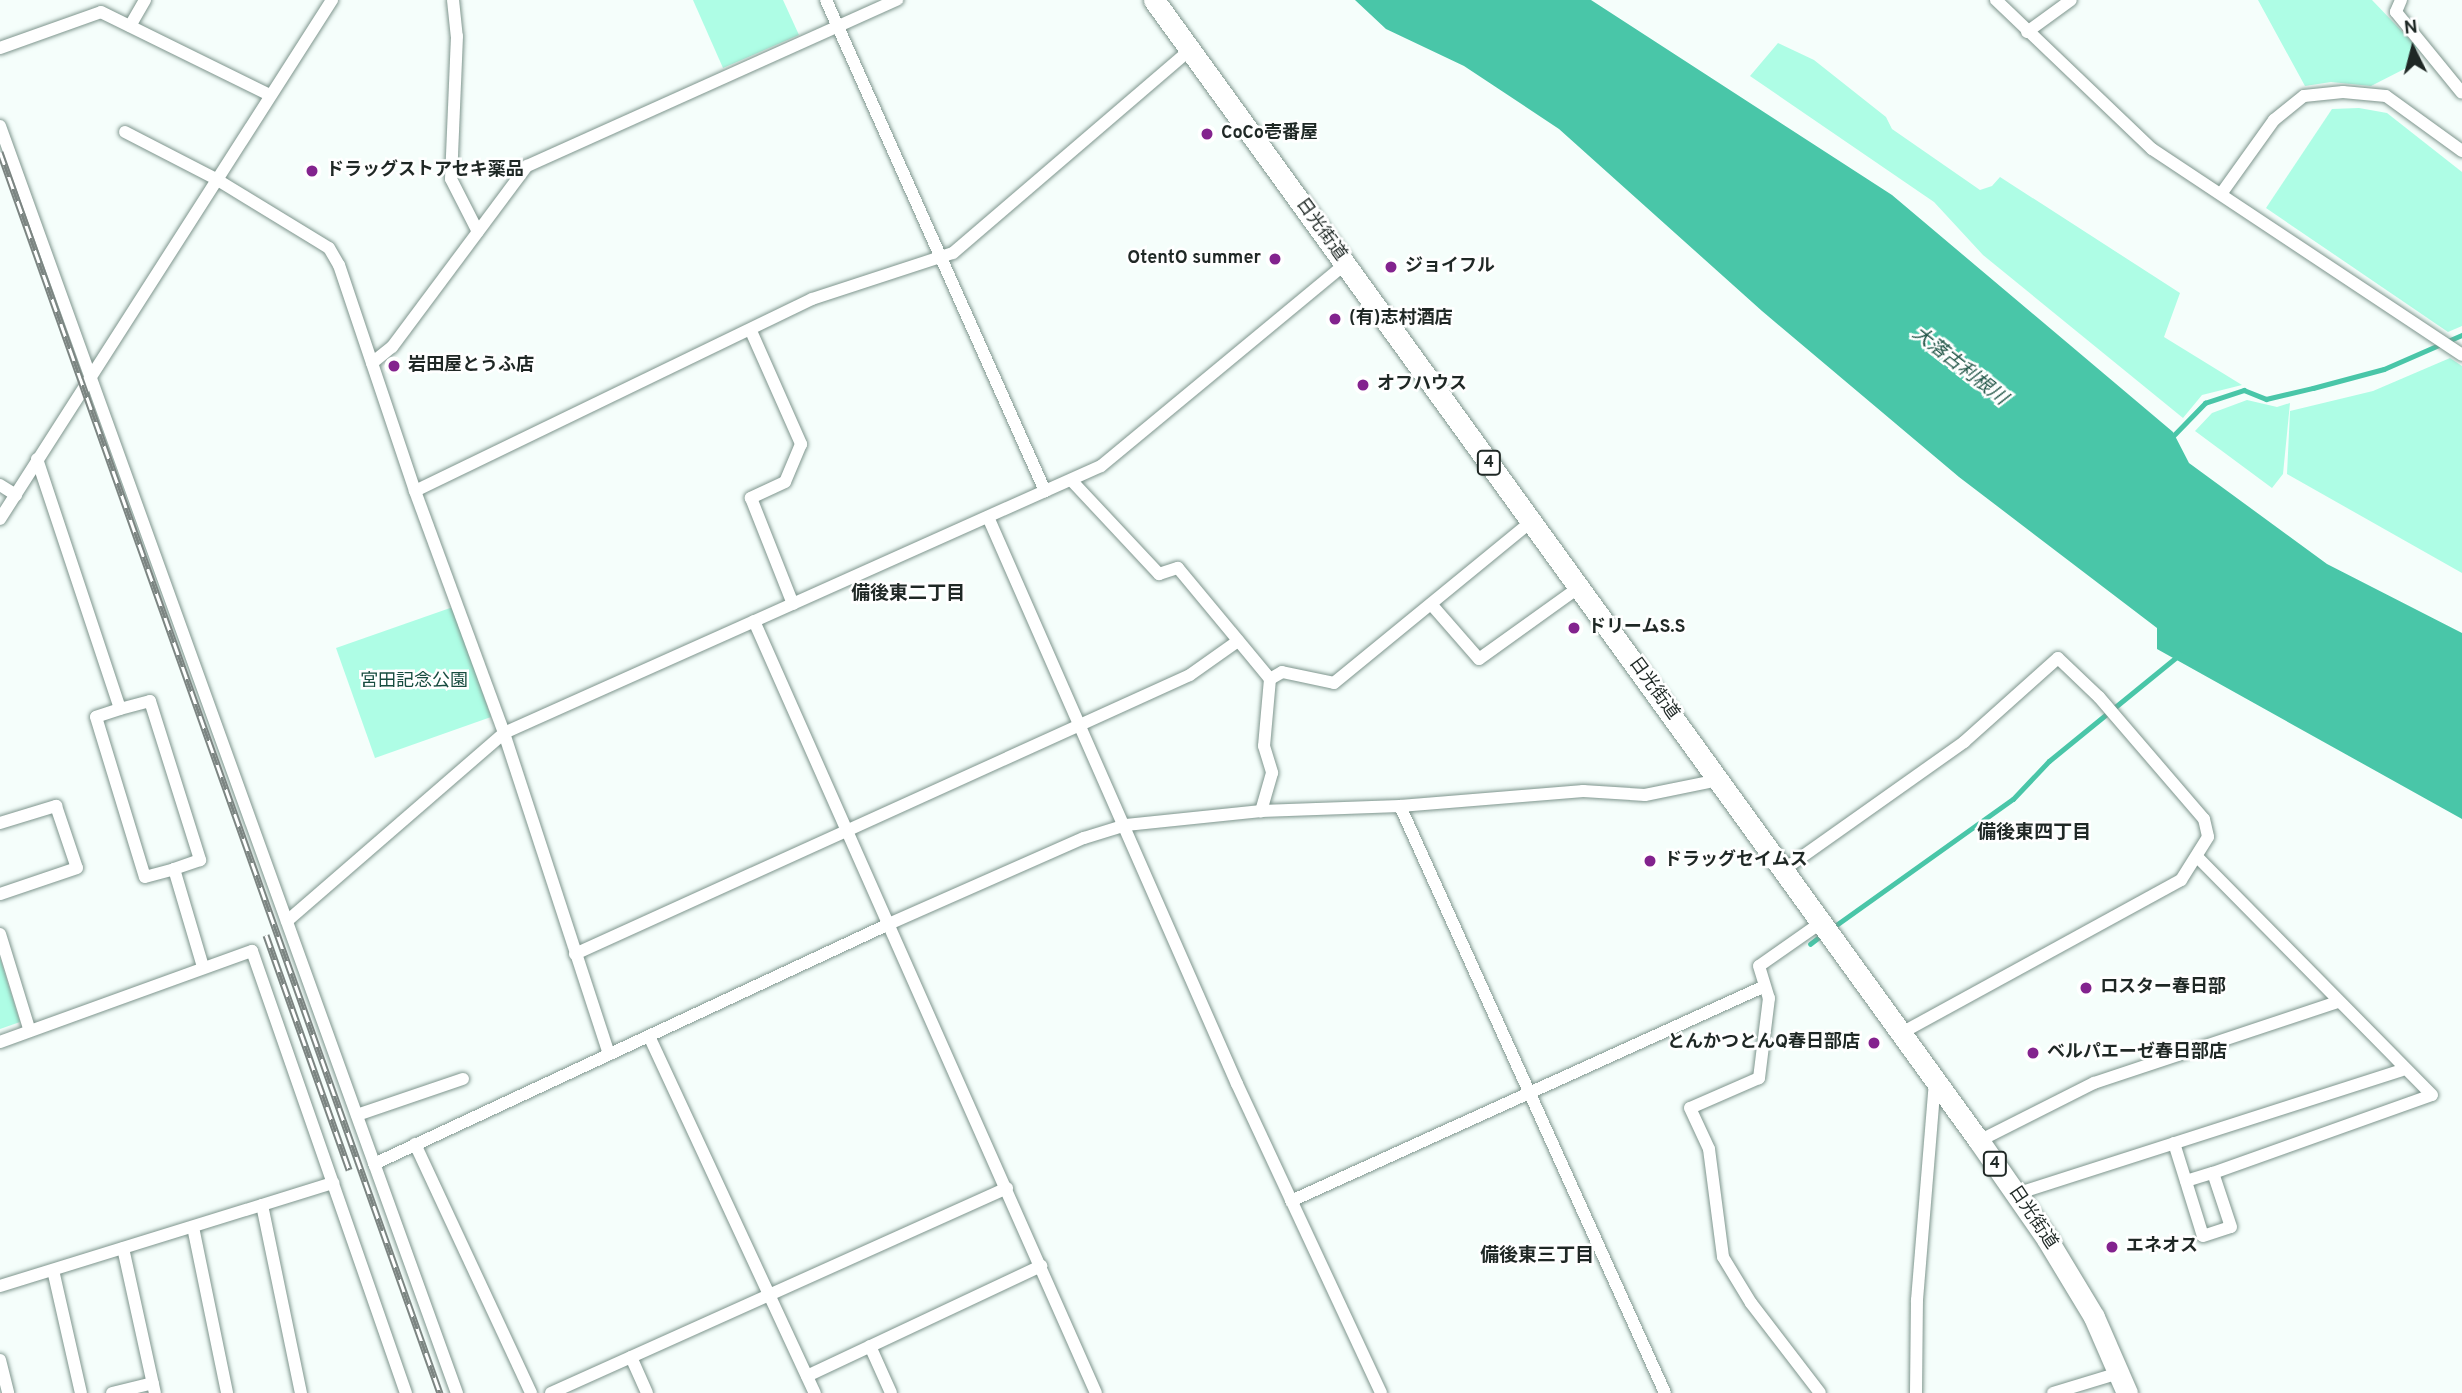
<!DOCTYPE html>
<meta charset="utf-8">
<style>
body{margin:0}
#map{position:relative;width:2462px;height:1393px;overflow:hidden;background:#f5fefb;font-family:Overpass,"Noto Sans JP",sans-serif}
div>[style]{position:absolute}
.green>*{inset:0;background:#aefde5}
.water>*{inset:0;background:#49c6a8}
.stream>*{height:4.5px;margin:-2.25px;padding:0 2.25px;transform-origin:2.25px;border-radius:2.25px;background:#49c6a8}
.roads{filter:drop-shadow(0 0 2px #7e958d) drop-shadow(0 0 2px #7e958d)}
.minor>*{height:12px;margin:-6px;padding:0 6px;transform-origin:6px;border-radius:6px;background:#fff}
.trunk>*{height:21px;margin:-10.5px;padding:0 10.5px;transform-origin:10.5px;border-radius:10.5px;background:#fff}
.rail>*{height:7px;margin-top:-3.5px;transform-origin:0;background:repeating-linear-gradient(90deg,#fff 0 13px,#7c8582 0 26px);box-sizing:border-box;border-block:2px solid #7c8582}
.dots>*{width:19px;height:19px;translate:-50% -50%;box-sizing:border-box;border:4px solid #fff;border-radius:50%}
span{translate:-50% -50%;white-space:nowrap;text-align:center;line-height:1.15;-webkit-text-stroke:5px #fff;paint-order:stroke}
.shield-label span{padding:2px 5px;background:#fff;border:2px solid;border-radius:5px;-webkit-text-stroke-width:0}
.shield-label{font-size:16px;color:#1f2825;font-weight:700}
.poi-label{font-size:18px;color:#1f2825;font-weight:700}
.left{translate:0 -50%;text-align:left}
.right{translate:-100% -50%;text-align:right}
.street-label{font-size:18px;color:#1f2825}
.park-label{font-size:18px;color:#174c3f}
.water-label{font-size:19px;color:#235749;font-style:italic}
.neighbourhood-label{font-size:19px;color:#1f2825;font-weight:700}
.north{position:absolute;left:2378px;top:14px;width:70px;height:70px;-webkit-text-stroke:5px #fff;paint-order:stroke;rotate:354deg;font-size:19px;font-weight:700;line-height:28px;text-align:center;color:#1f2825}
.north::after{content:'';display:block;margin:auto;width:24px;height:32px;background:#1f2825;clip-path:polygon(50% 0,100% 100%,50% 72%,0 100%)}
</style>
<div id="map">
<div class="green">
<div style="clip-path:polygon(693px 0,783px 0,799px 35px,723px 68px)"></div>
<div style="clip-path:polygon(2258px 0,2372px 0,2417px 47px,2415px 55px,2420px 61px,2371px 86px,2331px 82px,2305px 86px)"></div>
<div style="clip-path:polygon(1778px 43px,1814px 60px,1886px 117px,1892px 129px,1980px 190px,1992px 186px,2000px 177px,2180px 293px,2164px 337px,2242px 385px,2202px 395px,2183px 418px,1983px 255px,1934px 202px,1750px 76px)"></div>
<div style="clip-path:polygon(2359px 108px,2387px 113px,2462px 172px,2462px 326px,2448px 332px,2266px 208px,2332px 109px)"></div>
<div style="clip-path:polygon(2450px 358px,2462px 366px,2462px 573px,2287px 474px,2290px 411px,2373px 391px)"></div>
<div style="clip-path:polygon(2247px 400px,2277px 407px,2290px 403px,2283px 474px,2272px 488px,2195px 431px,2212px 413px)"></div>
<div style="clip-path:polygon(453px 607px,491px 717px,375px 758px,336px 648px)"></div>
<div style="clip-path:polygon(0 958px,20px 1022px,0 1029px)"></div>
</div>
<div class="water">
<div style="clip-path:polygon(1355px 0,1591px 0,1892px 195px,2173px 432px,2189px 463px,2327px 564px,2462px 633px,2462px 819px,2157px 649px,2157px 628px,1959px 477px,1762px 311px,1559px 129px,1464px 66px,1386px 29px)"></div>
</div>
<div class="stream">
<div style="left:2171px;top:438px;width:49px;rotate:-45.8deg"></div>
<div style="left:2205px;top:403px;width:41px;rotate:-18.4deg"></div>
<div style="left:2244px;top:390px;width:24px;rotate:22deg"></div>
<div style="left:2266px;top:399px;width:48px;rotate:-13.2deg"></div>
<div style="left:2313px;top:388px;width:73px;rotate:-15deg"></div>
<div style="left:2384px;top:369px;width:85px;rotate:-23.6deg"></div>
<div style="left:1832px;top:928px;width:222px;rotate:-35.5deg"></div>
<div style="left:2013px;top:799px;width:52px;rotate:-46.5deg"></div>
<div style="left:2049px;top:761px;width:168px;rotate:-39.2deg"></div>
<div style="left:1810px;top:944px;width:15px;rotate:-37deg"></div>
</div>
<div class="roads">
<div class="minor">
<div style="left:453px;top:0;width:36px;rotate:84deg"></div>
<div style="left:457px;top:36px;width:143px;rotate:92.4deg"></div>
<div style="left:451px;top:179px;width:59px;rotate:63deg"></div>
<div style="left:826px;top:0;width:538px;rotate:65.96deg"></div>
<div style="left:1996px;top:0;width:216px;rotate:43.7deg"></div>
<div style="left:2152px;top:149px;width:372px;rotate:33.6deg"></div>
<div style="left:2401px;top:0;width:13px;rotate:113deg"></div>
<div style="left:2396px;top:12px;width:104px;rotate:50.8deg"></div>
<div style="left:130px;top:26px;width:30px;rotate:-60deg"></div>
<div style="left:2027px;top:32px;width:54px;rotate:-36deg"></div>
<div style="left:0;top:48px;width:107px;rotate:-19.6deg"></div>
<div style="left:101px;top:12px;width:186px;rotate:26.2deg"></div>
<div style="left:0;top:126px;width:1347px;rotate:70.17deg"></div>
<div style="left:125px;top:132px;width:102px;rotate:27.3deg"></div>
<div style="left:216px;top:179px;width:132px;rotate:31.4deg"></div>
<div style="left:329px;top:248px;width:20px;rotate:60deg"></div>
<div style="left:339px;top:265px;width:238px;rotate:71.4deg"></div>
<div style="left:415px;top:491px;width:258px;rotate:69.8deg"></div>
<div style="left:504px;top:733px;width:338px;rotate:71.9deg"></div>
<div style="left:2221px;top:194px;width:91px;rotate:-54.4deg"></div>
<div style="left:2274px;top:120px;width:38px;rotate:-39deg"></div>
<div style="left:2304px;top:96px;width:39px;rotate:-6deg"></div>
<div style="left:2343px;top:92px;width:43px;rotate:5.3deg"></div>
<div style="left:2386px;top:96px;width:94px;rotate:35.9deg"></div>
<div style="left:751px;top:331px;width:124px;rotate:66.1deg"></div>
<div style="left:801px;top:444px;width:41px;rotate:112.8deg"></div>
<div style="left:785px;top:482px;width:38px;rotate:155deg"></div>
<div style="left:751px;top:498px;width:114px;rotate:68.4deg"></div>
<div style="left:372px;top:363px;width:26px;rotate:-39deg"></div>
<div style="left:392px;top:347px;width:226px;rotate:-53.3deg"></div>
<div style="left:527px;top:166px;width:406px;rotate:-24.2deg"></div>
<div style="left:37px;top:459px;width:263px;rotate:71.6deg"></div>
<div style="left:120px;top:709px;width:25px;rotate:162deg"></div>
<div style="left:96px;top:717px;width:167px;rotate:73deg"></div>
<div style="left:145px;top:877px;width:30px;rotate:-15deg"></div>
<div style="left:174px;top:869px;width:102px;rotate:73.5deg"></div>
<div style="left:1071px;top:480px;width:129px;rotate:46.9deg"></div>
<div style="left:1159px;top:574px;width:20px;rotate:-18deg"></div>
<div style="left:1178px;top:568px;width:144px;rotate:50.3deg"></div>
<div style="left:1270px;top:679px;width:67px;rotate:95.1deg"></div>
<div style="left:1264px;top:746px;width:28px;rotate:73deg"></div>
<div style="left:1272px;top:773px;width:40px;rotate:106deg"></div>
<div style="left:0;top:485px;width:19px;rotate:32deg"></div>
<div style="left:415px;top:491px;width:441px;rotate:-25.8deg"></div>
<div style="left:812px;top:299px;width:148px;rotate:-18.1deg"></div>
<div style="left:953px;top:253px;width:312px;rotate:-40.6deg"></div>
<div style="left:988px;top:517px;width:619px;rotate:66.29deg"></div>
<div style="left:1237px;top:1084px;width:341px;rotate:65deg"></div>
<div style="left:0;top:519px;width:616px;rotate:-57.39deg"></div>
<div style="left:1431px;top:604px;width:73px;rotate:48.9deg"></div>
<div style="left:1479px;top:659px;width:122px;rotate:-35.6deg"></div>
<div style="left:754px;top:621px;width:844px;rotate:66.11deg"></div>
<div style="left:1270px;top:679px;width:14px;rotate:-30deg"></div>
<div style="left:1282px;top:672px;width:53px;rotate:11.9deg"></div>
<div style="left:1334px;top:683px;width:254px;rotate:-39.3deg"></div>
<div style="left:120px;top:709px;width:31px;rotate:-15deg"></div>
<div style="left:150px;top:701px;width:167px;rotate:72.5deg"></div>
<div style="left:200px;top:860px;width:28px;rotate:161deg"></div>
<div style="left:1400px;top:806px;width:644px;rotate:65.7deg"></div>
<div style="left:0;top:823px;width:59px;rotate:-16.9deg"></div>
<div style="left:56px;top:806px;width:65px;rotate:71.3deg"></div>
<div style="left:77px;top:868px;width:81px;rotate:161.3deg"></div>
<div style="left:1782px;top:871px;width:223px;rotate:-35.3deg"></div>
<div style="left:1964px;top:742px;width:126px;rotate:-41.8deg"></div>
<div style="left:2058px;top:658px;width:57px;rotate:43.6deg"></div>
<div style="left:2099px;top:697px;width:161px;rotate:49.3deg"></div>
<div style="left:2204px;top:819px;width:18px;rotate:77deg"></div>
<div style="left:2208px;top:837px;width:51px;rotate:122.1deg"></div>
<div style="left:2181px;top:880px;width:320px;rotate:151.3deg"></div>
<div style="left:287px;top:921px;width:287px;rotate:-40.9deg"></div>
<div style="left:504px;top:733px;width:654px;rotate:-24.1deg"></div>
<div style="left:1101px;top:466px;width:317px;rotate:-39.6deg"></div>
<div style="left:1819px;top:924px;width:73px;rotate:145deg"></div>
<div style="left:1759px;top:966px;width:34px;rotate:73deg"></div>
<div style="left:1769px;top:998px;width:81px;rotate:97.1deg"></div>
<div style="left:1759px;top:1078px;width:75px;rotate:156.5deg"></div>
<div style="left:1690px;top:1108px;width:45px;rotate:65.1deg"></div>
<div style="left:1709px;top:1149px;width:109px;rotate:82.6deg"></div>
<div style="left:1723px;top:1257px;width:54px;rotate:58.7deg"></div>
<div style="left:1751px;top:1303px;width:113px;rotate:52.5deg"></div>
<div style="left:0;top:934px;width:98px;rotate:72.9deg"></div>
<div style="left:575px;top:954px;width:675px;rotate:-24.4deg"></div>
<div style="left:1190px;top:675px;width:59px;rotate:-35.3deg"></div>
<div style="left:649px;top:1036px;width:394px;rotate:65.1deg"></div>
<div style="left:0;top:1042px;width:268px;rotate:-19.9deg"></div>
<div style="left:252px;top:951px;width:468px;rotate:70.8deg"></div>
<div style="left:357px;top:1115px;width:112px;rotate:-18.8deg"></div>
<div style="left:1979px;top:1141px;width:129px;rotate:-26.8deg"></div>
<div style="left:2094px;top:1083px;width:257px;rotate:-18.4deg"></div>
<div style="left:2174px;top:1143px;width:97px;rotate:72.7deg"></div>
<div style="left:2203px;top:1236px;width:29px;rotate:-18deg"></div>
<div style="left:2231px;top:1227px;width:57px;rotate:-108.4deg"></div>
<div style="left:2213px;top:1173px;width:232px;rotate:-19.6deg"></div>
<div style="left:2432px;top:1095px;width:333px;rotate:-134.6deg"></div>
<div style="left:415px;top:1144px;width:275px;rotate:65deg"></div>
<div style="left:374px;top:1164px;width:570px;rotate:-24.99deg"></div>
<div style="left:891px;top:923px;width:211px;rotate:-23.8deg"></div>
<div style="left:1084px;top:838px;width:44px;rotate:-17.2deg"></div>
<div style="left:1126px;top:825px;width:136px;rotate:-5.9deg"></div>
<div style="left:1261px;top:811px;width:139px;rotate:-2.1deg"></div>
<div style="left:1400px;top:806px;width:184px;rotate:-4.7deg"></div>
<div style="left:1583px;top:791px;width:62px;rotate:3.7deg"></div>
<div style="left:1645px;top:795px;width:76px;rotate:-11.5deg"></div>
<div style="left:2186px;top:1181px;width:28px;rotate:-17deg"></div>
<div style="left:2016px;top:1194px;width:405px;rotate:-17.8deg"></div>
<div style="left:1291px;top:1201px;width:520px;rotate:-24.4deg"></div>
<div style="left:262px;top:1205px;width:192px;rotate:78.3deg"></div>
<div style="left:193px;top:1227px;width:169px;rotate:78.4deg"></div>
<div style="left:123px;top:1248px;width:148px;rotate:77.6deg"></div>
<div style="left:53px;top:1270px;width:126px;rotate:77.2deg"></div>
<div style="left:0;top:1286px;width:349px;rotate:-17.2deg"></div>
<div style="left:870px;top:1346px;width:51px;rotate:65.9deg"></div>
<div style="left:631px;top:1357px;width:39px;rotate:66deg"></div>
<div style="left:0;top:1360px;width:34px;rotate:76deg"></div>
<div style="left:807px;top:1376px;width:259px;rotate:-25.2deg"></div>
<div style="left:112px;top:1393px;width:42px;rotate:-13.7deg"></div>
<div style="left:551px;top:1393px;width:500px;rotate:-24.2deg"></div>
<div style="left:1916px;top:1393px;width:93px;rotate:-89.4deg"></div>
<div style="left:1917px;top:1300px;width:218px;rotate:-85.3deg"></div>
<div style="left:2053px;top:1393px;width:69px;rotate:-16.9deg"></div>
</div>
<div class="trunk">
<div style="left:1154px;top:0;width:1408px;rotate:54.13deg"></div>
<div style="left:1979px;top:1141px;width:119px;rotate:55.2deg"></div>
<div style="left:2047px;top:1239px;width:91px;rotate:58.9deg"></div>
<div style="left:2094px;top:1317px;width:83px;rotate:66.5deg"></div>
</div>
</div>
<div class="rail">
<div style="left:0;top:152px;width:1317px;rotate:70.48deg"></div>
<div style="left:266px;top:935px;width:249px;rotate:70.5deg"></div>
</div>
<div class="dots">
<div style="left:1207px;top:134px;background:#83238e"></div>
<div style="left:312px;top:171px;background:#83238e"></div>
<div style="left:1275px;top:259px;background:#83238e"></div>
<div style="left:1391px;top:267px;background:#83238e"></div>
<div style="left:1335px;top:319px;background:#83238e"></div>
<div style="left:394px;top:366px;background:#83238e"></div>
<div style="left:1363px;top:385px;background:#83238e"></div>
<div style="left:1574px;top:628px;background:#83238e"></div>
<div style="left:1650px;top:861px;background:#83238e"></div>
<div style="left:2086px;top:988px;background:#83238e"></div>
<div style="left:1874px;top:1043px;background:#83238e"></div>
<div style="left:2033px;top:1053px;background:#83238e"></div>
<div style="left:2112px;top:1247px;background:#83238e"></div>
</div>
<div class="shield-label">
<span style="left:1489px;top:463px">4</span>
<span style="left:1995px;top:1164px">4</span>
</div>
<div class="poi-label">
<span class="left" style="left:1221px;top:134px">CoCo壱番屋</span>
<span class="left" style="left:326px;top:171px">ドラッグストアセキ薬品</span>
<span class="right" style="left:1261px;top:259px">OtentO summer</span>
<span class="left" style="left:1405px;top:267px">ジョイフル</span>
<span class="left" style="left:1349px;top:319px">(有)志村酒店</span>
<span class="left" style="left:408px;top:366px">岩田屋とうふ店</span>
<span class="left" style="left:1377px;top:385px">オフハウス</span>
<span class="left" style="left:1588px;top:628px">ドリームS.S</span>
<span class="left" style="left:1664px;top:861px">ドラッグセイムス</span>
<span class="left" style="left:2100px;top:988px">ロスター春日部</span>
<span class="right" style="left:1860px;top:1043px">とんかつとんQ春日部店</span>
<span class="left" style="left:2047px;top:1053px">ベルパエーゼ春日部店</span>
<span class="left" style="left:2126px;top:1247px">エネオス</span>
</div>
<div class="street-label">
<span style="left:1320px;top:230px;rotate:54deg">日光街道</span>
<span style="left:1653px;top:689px;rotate:54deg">日光街道</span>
<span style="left:2032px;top:1218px;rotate:56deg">日光街道</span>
</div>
<div class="park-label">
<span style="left:414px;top:682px">宮田記念公園</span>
</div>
<div class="water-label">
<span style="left:1959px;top:367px;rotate:38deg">大落古利根川</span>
</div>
<div class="neighbourhood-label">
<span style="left:908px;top:595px">備後東二丁目</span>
<span style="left:2034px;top:834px">備後東四丁目</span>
<span style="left:1537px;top:1257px">備後東三丁目</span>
</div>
<div class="north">N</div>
</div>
